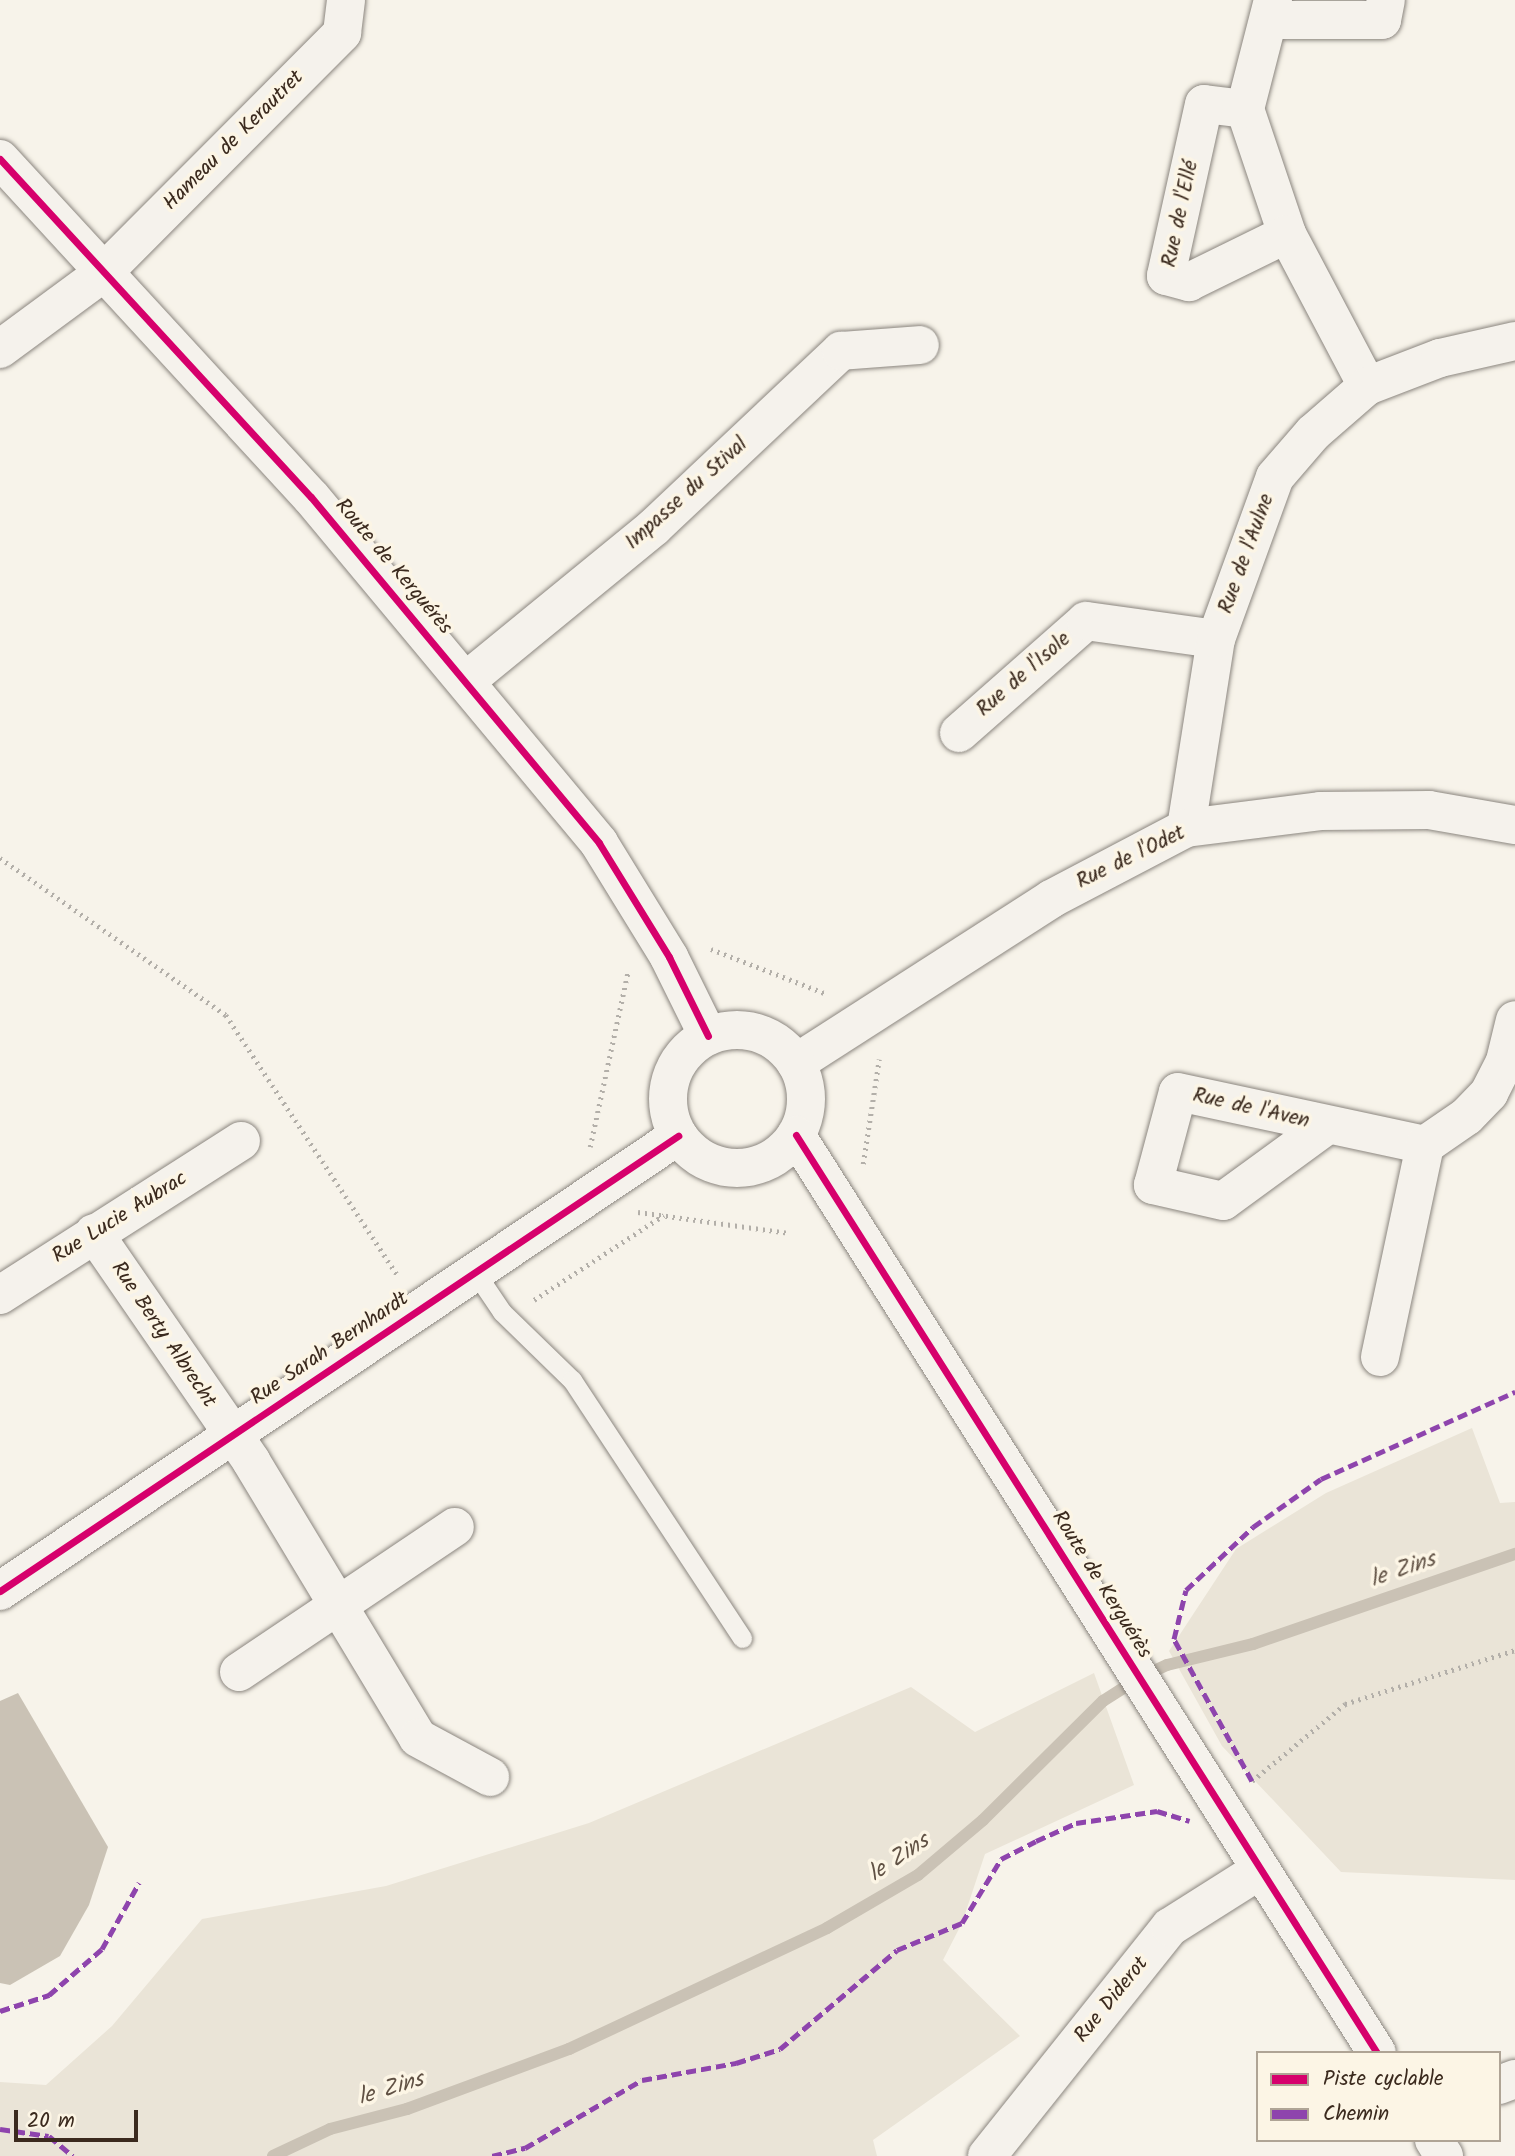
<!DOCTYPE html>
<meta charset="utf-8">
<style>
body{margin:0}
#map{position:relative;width:1515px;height:2156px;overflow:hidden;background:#f7f3ea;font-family:Kalam,sans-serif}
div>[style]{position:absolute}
.green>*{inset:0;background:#eae4d7}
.water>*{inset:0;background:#cac2b5}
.stream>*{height:12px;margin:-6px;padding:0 6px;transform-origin:6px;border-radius:6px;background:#cac2b5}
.path>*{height:4.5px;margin-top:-2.25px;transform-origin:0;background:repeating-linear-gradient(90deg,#b3afa9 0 2px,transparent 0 7px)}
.roads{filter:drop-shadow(0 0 2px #8b867f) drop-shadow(0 0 2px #8b867f)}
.service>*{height:19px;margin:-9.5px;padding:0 9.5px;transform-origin:9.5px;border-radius:9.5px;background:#f5f2ec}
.minor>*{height:38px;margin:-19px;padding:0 19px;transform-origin:19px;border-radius:19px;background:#f5f2ec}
.tertiary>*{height:38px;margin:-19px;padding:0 19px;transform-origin:19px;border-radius:19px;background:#f5f2ec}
.secondary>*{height:38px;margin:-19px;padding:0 19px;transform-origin:19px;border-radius:19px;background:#f5f2ec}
.secondary>.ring{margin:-19px;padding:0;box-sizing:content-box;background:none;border:38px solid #f5f2ec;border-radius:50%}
.quiet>*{height:5px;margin-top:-2.5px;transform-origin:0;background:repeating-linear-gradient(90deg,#8e44ad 0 10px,transparent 0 15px)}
.cycleway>*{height:7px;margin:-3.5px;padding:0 3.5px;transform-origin:3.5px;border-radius:3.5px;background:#d6006c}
span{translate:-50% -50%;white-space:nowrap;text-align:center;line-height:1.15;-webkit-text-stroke:7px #fcf5e5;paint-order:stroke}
.street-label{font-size:21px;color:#3b2a1e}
.water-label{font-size:23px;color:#605144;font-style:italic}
.legend{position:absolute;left:1256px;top:2051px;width:245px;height:91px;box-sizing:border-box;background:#fcf5e5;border:2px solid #afa495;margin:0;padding:9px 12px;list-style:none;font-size:21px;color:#3b2a1e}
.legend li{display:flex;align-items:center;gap:14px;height:35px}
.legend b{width:35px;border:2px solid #afa495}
.scale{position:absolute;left:14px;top:2110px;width:124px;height:32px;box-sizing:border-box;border:4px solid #3b2a1e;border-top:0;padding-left:9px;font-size:21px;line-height:24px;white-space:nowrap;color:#3b2a1e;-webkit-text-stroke:5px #fcf5e5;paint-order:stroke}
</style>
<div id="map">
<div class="green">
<div style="clip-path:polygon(1472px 1428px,1500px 1503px,1515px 1502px,1515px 1880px,1341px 1872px,1222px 1746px,1169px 1651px,1236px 1549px,1326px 1493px)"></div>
<div style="clip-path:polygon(1094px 1673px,1134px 1785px,985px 1854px,962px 1923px,943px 1960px,1020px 2036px,873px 2140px,877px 2156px,0 2156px,0 2082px,46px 2085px,112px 2026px,202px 1919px,386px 1886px,589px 1823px,911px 1687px,975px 1732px)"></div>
</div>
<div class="water">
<div style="clip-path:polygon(18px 1693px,108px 1847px,89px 1905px,60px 1956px,10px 1985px,0 1983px,0 1701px)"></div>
</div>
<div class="stream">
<div style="left:273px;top:2156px;width:63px;rotate:-25.3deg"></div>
<div style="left:330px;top:2129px;width:80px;rotate:-14.6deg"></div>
<div style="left:407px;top:2109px;width:173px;rotate:-20.3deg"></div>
<div style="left:569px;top:2049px;width:285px;rotate:-25.1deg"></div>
<div style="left:827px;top:1928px;width:105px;rotate:-30.2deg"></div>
<div style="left:918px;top:1875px;width:85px;rotate:-40.2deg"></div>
<div style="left:983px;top:1820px;width:169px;rotate:-44.8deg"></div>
<div style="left:1103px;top:1701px;width:43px;rotate:-32.6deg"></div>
<div style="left:1139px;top:1678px;width:31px;rotate:-25deg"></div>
<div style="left:1167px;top:1665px;width:89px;rotate:-13.7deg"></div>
<div style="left:1253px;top:1644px;width:277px;rotate:-19deg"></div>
</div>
<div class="path">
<div style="left:0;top:858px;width:275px;rotate:34.8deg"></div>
<div style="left:226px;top:1015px;width:314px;rotate:56.6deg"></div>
<div style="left:711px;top:949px;width:124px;rotate:21.2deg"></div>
<div style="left:590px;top:1147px;width:180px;rotate:-77.8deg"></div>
<div style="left:863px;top:1164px;width:106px;rotate:-81.3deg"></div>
<div style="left:638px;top:1212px;width:152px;rotate:7.9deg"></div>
<div style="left:534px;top:1300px;width:155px;rotate:-33.2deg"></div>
<div style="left:1252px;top:1781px;width:121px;rotate:-39.6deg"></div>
<div style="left:1345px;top:1704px;width:178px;rotate:-17.6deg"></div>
</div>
<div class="roads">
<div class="service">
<div style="left:475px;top:1272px;width:48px;rotate:56deg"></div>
<div style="left:502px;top:1312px;width:98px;rotate:44.2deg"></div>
<div style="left:572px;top:1380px;width:309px;rotate:56.6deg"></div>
</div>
<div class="minor">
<div style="left:1273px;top:0;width:113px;rotate:104.4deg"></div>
<div style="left:1245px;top:109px;width:132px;rotate:71.4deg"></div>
<div style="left:1287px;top:234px;width:172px;rotate:62.2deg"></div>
<div style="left:1269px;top:20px;width:113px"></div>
<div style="left:1382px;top:20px;width:20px;rotate:-79deg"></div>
<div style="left:1245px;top:109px;width:41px;rotate:-173deg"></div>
<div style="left:1204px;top:104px;width:176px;rotate:102.5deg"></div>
<div style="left:1166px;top:276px;width:24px;rotate:15deg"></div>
<div style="left:1189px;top:282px;width:109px;rotate:-26.1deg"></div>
<div style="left:0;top:349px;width:128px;rotate:-36.4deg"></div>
<div style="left:103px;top:273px;width:339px;rotate:-45.1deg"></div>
<div style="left:342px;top:33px;width:33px;rotate:-83deg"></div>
<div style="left:466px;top:681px;width:243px;rotate:-39.3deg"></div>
<div style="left:654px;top:527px;width:257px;rotate:-43.3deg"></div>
<div style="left:841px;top:351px;width:79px;rotate:-4.3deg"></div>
<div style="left:959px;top:733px;width:169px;rotate:-41.4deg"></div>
<div style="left:1086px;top:621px;width:131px;rotate:7.9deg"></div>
<div style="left:1186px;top:828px;width:191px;rotate:-81deg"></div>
<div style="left:1216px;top:639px;width:172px;rotate:-70deg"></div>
<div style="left:1275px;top:477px;width:58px;rotate:-49.2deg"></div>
<div style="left:1313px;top:433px;width:72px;rotate:-41deg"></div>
<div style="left:1367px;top:386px;width:78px;rotate:-21deg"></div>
<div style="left:1440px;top:358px;width:77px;rotate:-12.8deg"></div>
<div style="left:796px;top:1063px;width:303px;rotate:-32.7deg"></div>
<div style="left:1051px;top:899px;width:153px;rotate:-27.7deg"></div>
<div style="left:1186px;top:828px;width:135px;rotate:-7.2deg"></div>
<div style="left:1320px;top:811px;width:109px;rotate:-0.5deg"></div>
<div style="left:1429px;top:810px;width:87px;rotate:9.9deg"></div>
<div style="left:1326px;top:1126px;width:127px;rotate:143.9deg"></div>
<div style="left:1223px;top:1201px;width:72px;rotate:-167.1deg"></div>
<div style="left:1153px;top:1185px;width:96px;rotate:-75deg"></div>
<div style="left:1178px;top:1092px;width:253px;rotate:12.1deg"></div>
<div style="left:94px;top:1233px;width:277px;rotate:55.4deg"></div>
<div style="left:251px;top:1461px;width:323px;rotate:58.9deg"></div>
<div style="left:418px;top:1738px;width:82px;rotate:28.4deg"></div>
<div style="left:0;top:1295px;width:286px;rotate:-32.6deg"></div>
<div style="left:1380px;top:1357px;width:217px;rotate:-78deg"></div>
<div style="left:1425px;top:1145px;width:51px;rotate:-34.6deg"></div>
<div style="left:1467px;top:1116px;width:32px;rotate:-46deg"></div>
<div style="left:1489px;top:1093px;width:36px;rotate:-63deg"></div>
<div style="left:1505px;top:1061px;width:42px;rotate:-76.3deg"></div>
<div style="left:239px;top:1672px;width:260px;rotate:-33.9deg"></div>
<div style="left:1499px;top:2085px;width:17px;rotate:-21deg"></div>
<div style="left:987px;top:2156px;width:293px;rotate:-51.4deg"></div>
<div style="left:1170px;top:1927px;width:107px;rotate:-32.3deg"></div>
</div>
<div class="tertiary">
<div style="left:0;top:159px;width:459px;rotate:47.4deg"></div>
<div style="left:311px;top:497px;width:450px;rotate:50.2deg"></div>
<div style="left:599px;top:843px;width:134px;rotate:58.4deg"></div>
<div style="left:669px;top:957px;width:88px;rotate:63.7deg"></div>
<div style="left:0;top:1591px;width:817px;rotate:-33.87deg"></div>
</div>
<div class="secondary">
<div class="ring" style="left:668px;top:1030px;width:100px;height:100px"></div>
<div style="left:796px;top:1135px;width:1086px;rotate:57.67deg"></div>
<div style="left:1434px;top:2140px;width:19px;rotate:58deg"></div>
</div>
</div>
<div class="quiet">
<div style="left:1252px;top:1781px;width:162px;rotate:-118.8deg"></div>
<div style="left:1174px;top:1639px;width:50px;rotate:-76.2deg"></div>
<div style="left:1186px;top:1590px;width:92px;rotate:-43.2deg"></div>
<div style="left:1253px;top:1527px;width:83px;rotate:-35.2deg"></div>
<div style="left:1321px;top:1479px;width:213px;rotate:-24.2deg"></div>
<div style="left:0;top:2011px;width:52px;rotate:-18.1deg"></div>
<div style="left:49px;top:1995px;width:70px;rotate:-41deg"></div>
<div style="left:102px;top:1949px;width:76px;rotate:-60.7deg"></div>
<div style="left:0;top:2129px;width:49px;rotate:8.1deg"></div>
<div style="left:49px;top:2136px;width:31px;rotate:40deg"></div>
<div style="left:492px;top:2156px;width:34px;rotate:-14deg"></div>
<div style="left:525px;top:2148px;width:135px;rotate:-30.2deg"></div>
<div style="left:642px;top:2080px;width:96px;rotate:-10.3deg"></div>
<div style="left:736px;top:2063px;width:46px;rotate:-17.7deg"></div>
<div style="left:780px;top:2049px;width:153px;rotate:-40.2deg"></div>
<div style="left:897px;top:1950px;width:70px;rotate:-22.6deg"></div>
<div style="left:962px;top:1923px;width:75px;rotate:-58.6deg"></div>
<div style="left:1001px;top:1859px;width:39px;rotate:-27deg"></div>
<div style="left:1036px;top:1841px;width:44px;rotate:-24.2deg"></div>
<div style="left:1076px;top:1823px;width:82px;rotate:-8.4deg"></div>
<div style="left:1157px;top:1811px;width:34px;rotate:17deg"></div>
</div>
<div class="cycleway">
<div style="left:0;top:159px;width:459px;rotate:47.4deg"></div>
<div style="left:311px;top:497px;width:450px;rotate:50.2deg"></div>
<div style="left:599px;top:843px;width:134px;rotate:58.4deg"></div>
<div style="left:669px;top:957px;width:88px;rotate:63.7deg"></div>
<div style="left:796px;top:1135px;width:1086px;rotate:57.67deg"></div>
<div style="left:0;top:1591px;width:817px;rotate:-33.87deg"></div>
</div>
<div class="street-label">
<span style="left:234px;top:141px;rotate:-45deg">Hameau de Kerautret</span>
<span style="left:1181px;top:214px;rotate:-78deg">Rue de l'Ellé</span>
<span style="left:687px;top:494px;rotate:-42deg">Impasse du Stival</span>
<span style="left:1247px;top:554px;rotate:-70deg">Rue de l'Aulne</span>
<span style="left:393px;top:567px;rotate:50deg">Route de Kerguérès</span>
<span style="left:1024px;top:675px;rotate:-41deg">Rue de l'Isole</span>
<span style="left:1131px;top:858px;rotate:-26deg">Rue de l'Odet</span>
<span style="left:1251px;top:1109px;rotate:13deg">Rue de l'Aven</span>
<span style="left:120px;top:1218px;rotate:-32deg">Rue Lucie Aubrac</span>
<span style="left:163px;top:1335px;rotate:56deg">Rue Berty Albrecht</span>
<span style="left:330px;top:1349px;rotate:-34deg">Rue Sarah Bernhardt</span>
<span style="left:1101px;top:1585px;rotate:58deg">Route de Kerguérès</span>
<span style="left:1112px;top:2000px;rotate:-51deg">Rue Diderot</span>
</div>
<div class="water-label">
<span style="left:1403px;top:1570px;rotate:-19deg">le Zins</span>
<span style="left:899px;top:1858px;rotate:-34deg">le Zins</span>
<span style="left:391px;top:2089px;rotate:-17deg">le Zins</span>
</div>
<ul class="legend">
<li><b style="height:9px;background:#d6006c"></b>Piste cyclable</li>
<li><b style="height:9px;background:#8e44ad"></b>Chemin</li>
</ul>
<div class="scale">20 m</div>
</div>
